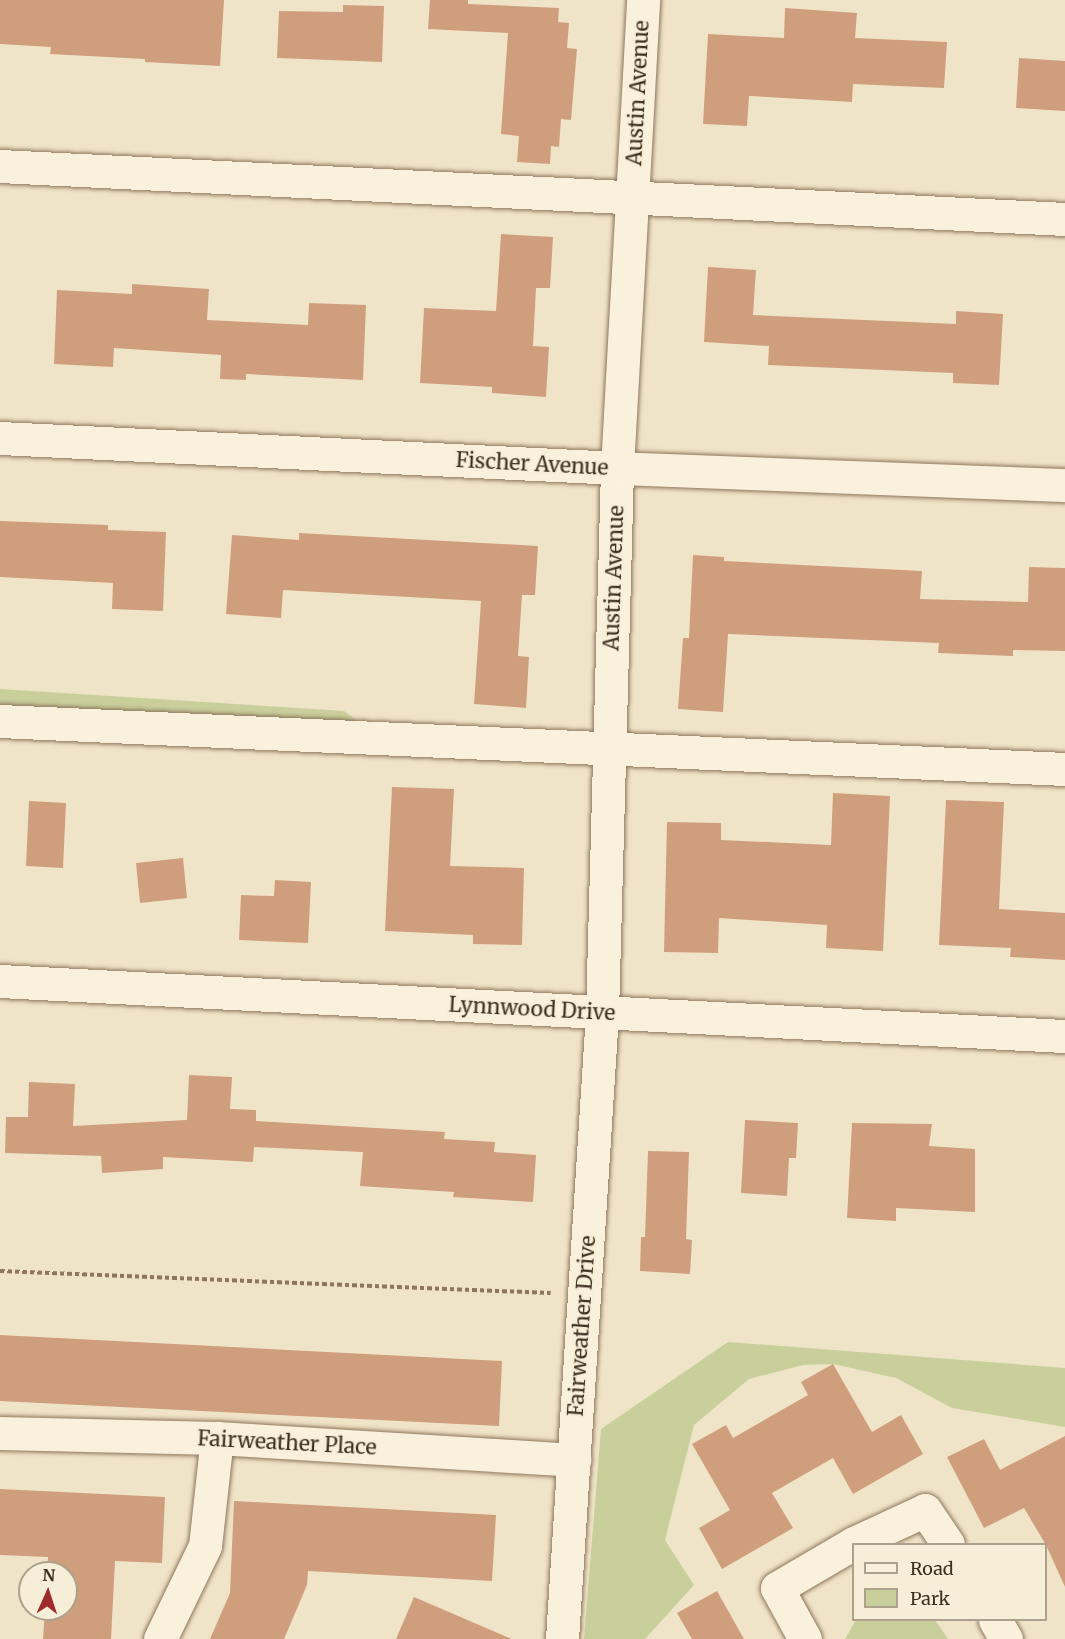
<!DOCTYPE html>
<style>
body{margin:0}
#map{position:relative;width:1065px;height:1639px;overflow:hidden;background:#f0e4c8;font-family:Merriweather,serif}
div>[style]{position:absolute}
.green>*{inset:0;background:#c9cf9b}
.building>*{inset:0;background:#cf9f7d}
.path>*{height:4px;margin-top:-2px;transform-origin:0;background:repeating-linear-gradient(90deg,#8d765c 0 4.5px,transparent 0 7.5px)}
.roads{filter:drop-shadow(0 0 2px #8d765c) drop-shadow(0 0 2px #8d765c)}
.minor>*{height:33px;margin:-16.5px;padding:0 16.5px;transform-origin:16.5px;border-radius:16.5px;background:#faf1dc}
span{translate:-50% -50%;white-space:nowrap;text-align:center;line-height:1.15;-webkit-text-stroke:4.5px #f7eed8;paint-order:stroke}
.street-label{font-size:21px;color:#3d2e20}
.legend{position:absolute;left:852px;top:1543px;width:195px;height:78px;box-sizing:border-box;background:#f7eed8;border:2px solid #ada18e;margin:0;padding:8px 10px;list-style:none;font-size:18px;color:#3d2e20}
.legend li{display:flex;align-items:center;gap:12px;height:30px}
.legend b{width:30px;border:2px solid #ada18e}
.north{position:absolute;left:18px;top:1561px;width:60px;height:60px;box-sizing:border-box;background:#f7eed8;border:2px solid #ada18e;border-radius:50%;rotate:3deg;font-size:16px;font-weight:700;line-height:24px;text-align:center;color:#3d2e20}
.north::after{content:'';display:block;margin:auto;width:21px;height:27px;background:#9e2a2b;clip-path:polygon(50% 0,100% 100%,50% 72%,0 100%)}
</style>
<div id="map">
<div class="green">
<div style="clip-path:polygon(0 689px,344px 711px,366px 727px,0 712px)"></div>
<div style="clip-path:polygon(728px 1342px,1065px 1368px,1065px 1427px,952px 1408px,896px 1378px,833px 1364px,803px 1365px,749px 1379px,694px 1425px,665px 1540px,694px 1585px,645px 1639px,584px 1639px,601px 1429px)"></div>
<div style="clip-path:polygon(856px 1620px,935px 1620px,948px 1639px,845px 1639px)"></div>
</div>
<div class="building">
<div style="clip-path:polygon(0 0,224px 0,220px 66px,145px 62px,145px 59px,50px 54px,51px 47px,0 44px)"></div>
<div style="clip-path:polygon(430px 0,468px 0,468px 4px,559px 8px,558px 22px,569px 23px,567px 48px,577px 49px,571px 120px,561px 119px,559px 147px,551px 146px,550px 164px,517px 162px,519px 136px,501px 134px,508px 33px,428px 29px)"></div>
<div style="clip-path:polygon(343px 5px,384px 6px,382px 62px,277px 58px,279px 11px,343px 12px)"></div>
<div style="clip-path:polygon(785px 8px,857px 13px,855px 38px,947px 42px,944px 88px,853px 84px,852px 102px,749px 96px,747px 126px,703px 124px,708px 34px,784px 38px)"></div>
<div style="clip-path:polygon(1019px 58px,1065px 61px,1065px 111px,1016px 108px)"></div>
<div style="clip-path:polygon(501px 234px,553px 237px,550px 288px,536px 288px,533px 346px,549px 347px,546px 397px,492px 393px,492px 387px,420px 383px,424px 308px,496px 311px)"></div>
<div style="clip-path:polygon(708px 267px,756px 270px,753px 315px,956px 324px,956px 311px,1003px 314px,999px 385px,953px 383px,953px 373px,768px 365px,769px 346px,704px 342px)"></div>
<div style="clip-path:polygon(132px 284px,209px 289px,207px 320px,308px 325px,309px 303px,366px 305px,363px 380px,246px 374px,246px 380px,220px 379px,221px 355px,114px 348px,113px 367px,54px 364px,57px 290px,132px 294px)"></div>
<div style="clip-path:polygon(0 521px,108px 525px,108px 530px,166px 532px,163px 611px,112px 609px,113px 583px,0 577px)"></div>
<div style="clip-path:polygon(299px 533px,538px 546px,535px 595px,522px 595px,518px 656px,529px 657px,526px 708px,474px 704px,481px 601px,283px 590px,281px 618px,226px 614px,232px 535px,299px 540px)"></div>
<div style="clip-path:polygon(693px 555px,724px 557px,724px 561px,922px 571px,920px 599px,1028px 602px,1029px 567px,1065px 568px,1065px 651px,1013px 650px,1013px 656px,938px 653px,939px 643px,728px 634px,723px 712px,678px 709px,683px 638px,689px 638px)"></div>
<div style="clip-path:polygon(392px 787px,454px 789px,450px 866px,524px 868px,522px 945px,473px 944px,473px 935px,385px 931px)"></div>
<div style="clip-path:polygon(833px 793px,890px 796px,883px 951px,826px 948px,827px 925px,719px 918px,718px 953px,664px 952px,667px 822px,721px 823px,721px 840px,831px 845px)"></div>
<div style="clip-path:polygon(946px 800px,1004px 802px,999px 909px,1065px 913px,1065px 960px,1010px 957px,1011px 948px,939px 945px)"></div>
<div style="clip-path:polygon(29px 801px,66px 803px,63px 868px,26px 866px)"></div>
<div style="clip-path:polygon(183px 858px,187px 898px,140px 903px,136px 863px)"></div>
<div style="clip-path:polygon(275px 880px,311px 882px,308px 943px,239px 940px,241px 895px,274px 896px)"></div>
<div style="clip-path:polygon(189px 1075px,232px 1077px,230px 1109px,256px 1110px,256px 1121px,445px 1132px,444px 1139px,495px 1142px,494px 1152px,536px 1155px,533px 1202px,453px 1197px,454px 1192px,360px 1186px,363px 1152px,254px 1147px,253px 1162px,163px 1157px,163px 1169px,102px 1173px,101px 1156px,5px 1153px,6px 1117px,28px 1117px,29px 1082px,75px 1084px,73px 1126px,187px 1120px)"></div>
<div style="clip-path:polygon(745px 1120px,798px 1123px,796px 1158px,789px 1158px,787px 1196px,741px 1193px)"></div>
<div style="clip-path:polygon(852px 1123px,932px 1124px,929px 1146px,975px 1149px,975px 1212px,896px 1208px,896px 1221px,847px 1218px)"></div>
<div style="clip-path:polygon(648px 1151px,689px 1152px,686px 1239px,692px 1240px,690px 1274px,640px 1271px,641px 1237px,645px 1237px)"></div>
<div style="clip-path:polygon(0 1335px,502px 1361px,499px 1426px,0 1401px)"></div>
<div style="clip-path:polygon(833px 1364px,872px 1432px,901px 1415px,923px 1454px,853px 1494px,833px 1458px,772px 1493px,793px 1528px,722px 1569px,699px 1528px,730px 1510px,692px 1444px,726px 1425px,733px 1438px,808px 1395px,801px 1382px)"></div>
<div style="clip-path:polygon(1065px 1436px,1065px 1587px,1046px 1545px,1024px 1508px,984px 1528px,947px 1457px,984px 1439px,1000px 1470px)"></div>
<div style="clip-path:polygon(0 1489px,165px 1497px,162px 1563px,115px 1561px,111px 1639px,43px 1639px,45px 1609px,66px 1609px,66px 1573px,47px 1573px,48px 1557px,0 1555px)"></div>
<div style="clip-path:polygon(234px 1501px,496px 1515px,492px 1581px,308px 1571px,307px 1585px,284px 1639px,210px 1639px,230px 1593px)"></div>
<div style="clip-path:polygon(717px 1591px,744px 1639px,692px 1639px,677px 1613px)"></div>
<div style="clip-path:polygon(414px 1597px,512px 1639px,396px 1639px)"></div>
</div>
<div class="path">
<div style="left:0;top:1271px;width:551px;rotate:2.29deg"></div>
</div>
<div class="roads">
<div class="minor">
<div style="left:0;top:166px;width:1066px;rotate:2.85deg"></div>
<div style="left:0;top:438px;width:618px;rotate:2.78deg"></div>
<div style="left:617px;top:468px;width:448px;rotate:2.2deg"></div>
<div style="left:0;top:721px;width:1066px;rotate:2.58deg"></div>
<div style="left:0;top:981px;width:1066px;rotate:2.96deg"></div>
<div style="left:0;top:1433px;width:217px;rotate:1.3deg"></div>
<div style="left:217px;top:1438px;width:358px;rotate:3.5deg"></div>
<div style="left:995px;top:1620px;width:22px;rotate:60deg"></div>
<div style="left:160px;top:1639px;width:103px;rotate:-64.2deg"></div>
<div style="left:205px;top:1546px;width:109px;rotate:-83.7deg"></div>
<div style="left:562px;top:1639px;width:627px;rotate:-86.34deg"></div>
<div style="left:602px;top:1013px;width:545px;rotate:-88.42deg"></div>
<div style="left:617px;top:468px;width:469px;rotate:-86.8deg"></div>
<div style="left:805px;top:1639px;width:58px;rotate:-118.8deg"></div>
<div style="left:777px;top:1588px;width:89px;rotate:-30.3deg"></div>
<div style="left:854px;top:1543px;width:78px;rotate:-24.9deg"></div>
<div style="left:925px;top:1510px;width:41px;rotate:55.9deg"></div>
</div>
</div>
<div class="street-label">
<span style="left:638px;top:93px;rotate:-87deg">Austin Avenue</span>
<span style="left:532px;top:464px;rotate:3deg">Fischer Avenue</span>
<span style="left:614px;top:578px;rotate:-88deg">Austin Avenue</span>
<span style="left:532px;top:1009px;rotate:3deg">Lynnwood Drive</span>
<span style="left:582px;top:1326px;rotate:-86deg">Fairweather Drive</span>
<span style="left:287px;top:1443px;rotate:3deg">Fairweather Place</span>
</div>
<ul class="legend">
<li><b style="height:8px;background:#faf1dc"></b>Road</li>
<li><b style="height:16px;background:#c9cf9b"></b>Park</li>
</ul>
<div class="north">N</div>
</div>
